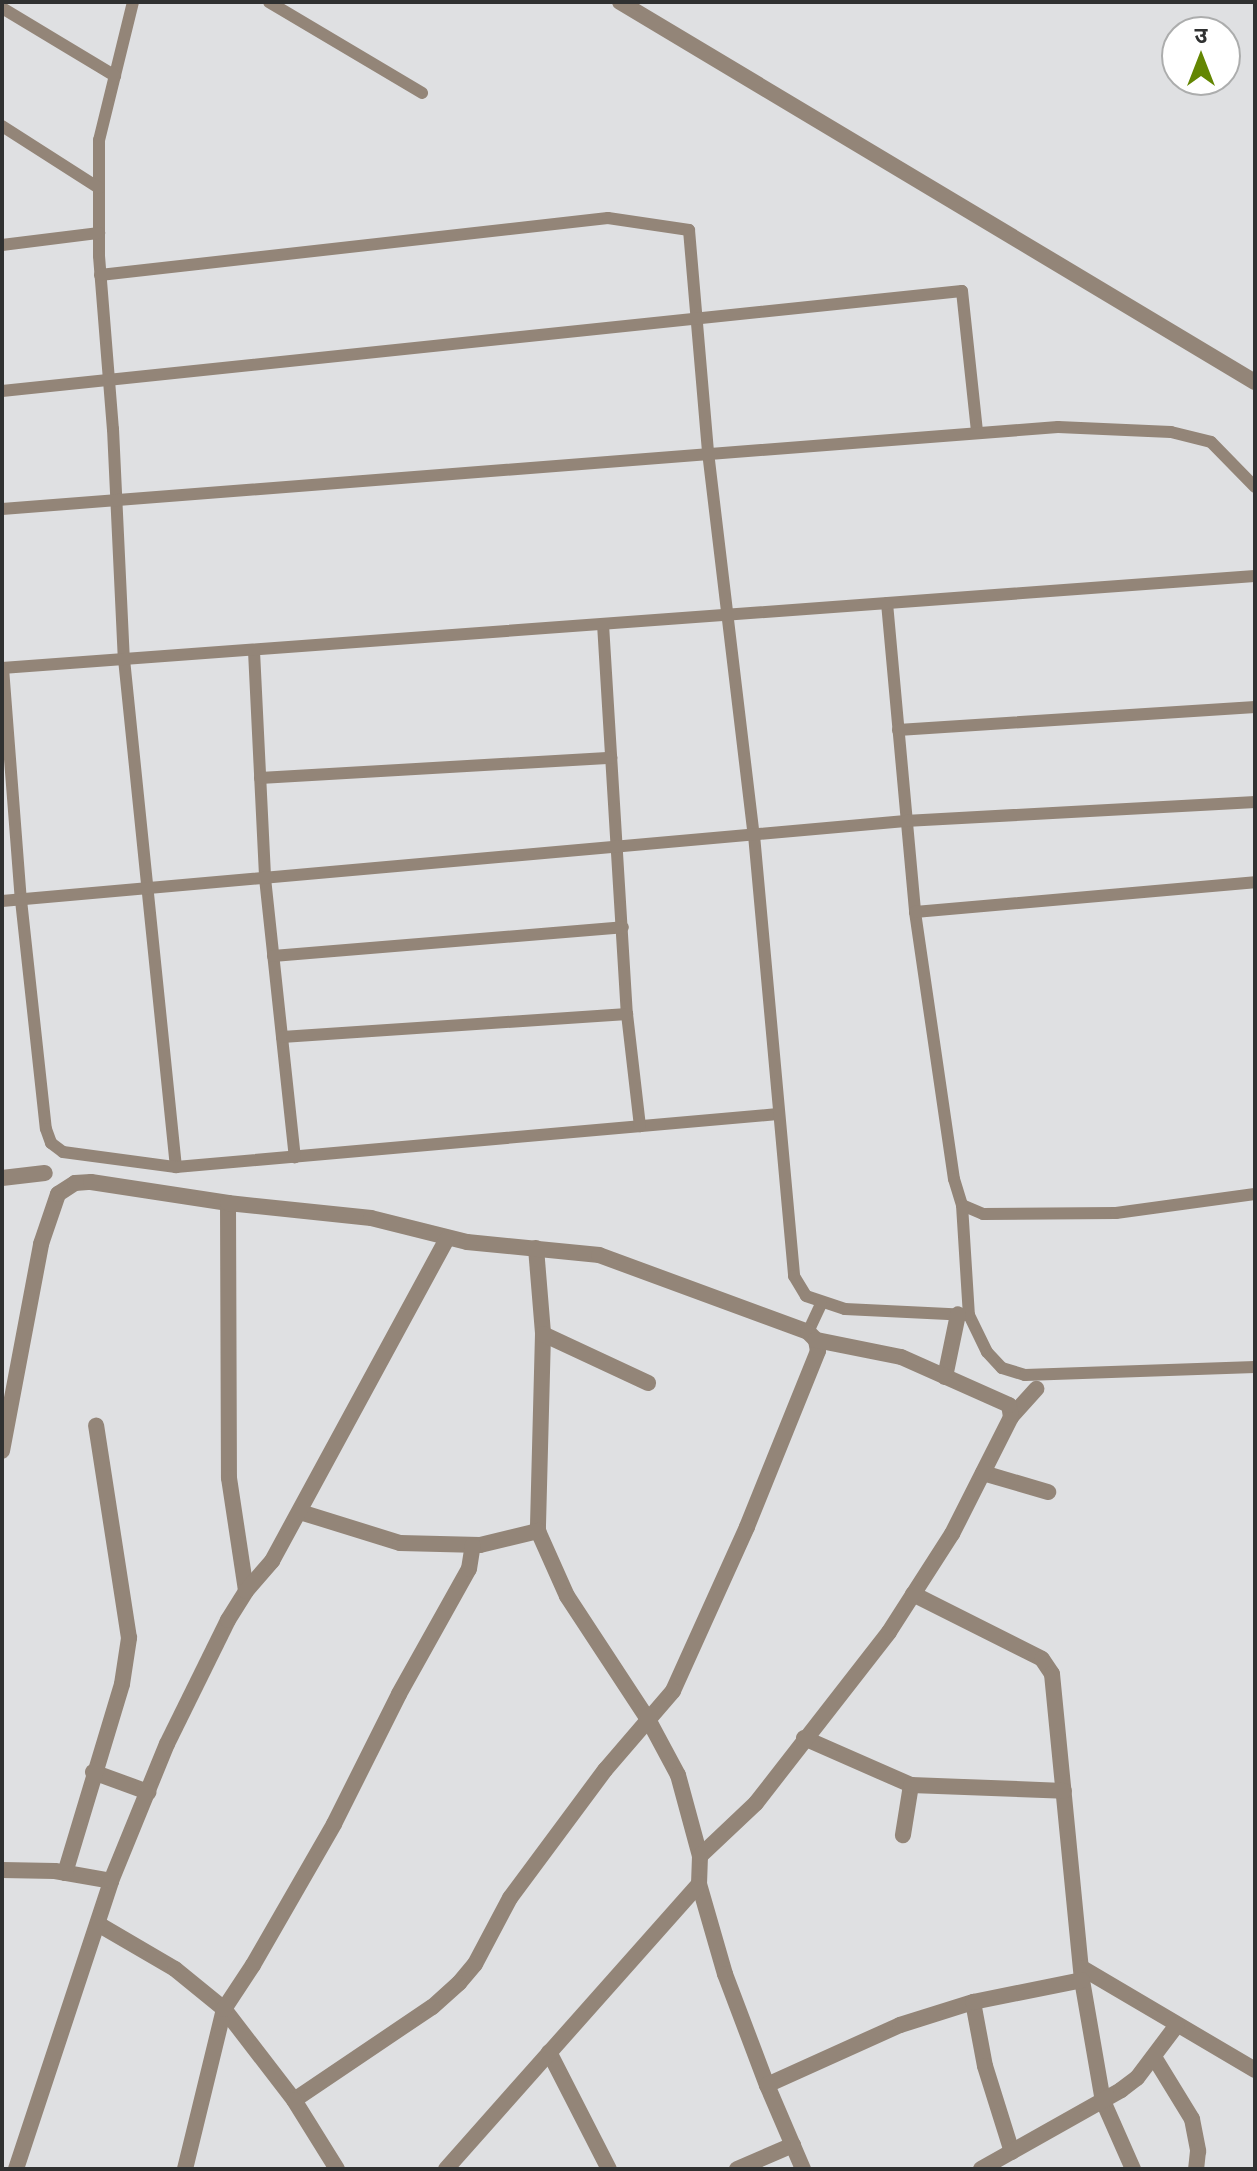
<!DOCTYPE html>
<meta charset="utf-8">
<style>
body{margin:0}
#map{position:relative;width:1257px;height:2171px;overflow:hidden;background:#dfe0e2;font-family:Literata,"Noto Sans Devanagari",serif}
div>[style]{position:absolute}
.service>*{height:12px;margin:-6px;padding:0 6px;transform-origin:6px;border-radius:6px;background:#938578}
.minor>*{height:16px;margin:-8px;padding:0 8px;transform-origin:8px;border-radius:8px;background:#938578}
.tertiary>*{height:16px;margin:-8px;padding:0 8px;transform-origin:8px;border-radius:8px;background:#938578}
span{translate:-50% -50%;white-space:nowrap;text-align:center;line-height:1.15;-webkit-text-stroke:8px #fff;paint-order:stroke}
.frame{position:absolute;inset:0;border:4px solid #303131;pointer-events:none}
.north{position:absolute;left:1161px;top:16px;width:80px;height:80px;box-sizing:border-box;background:#fff;border:2px solid #acadad;border-radius:50%;rotate:0deg;font-size:22px;font-weight:700;line-height:32px;text-align:center;color:#303131}
.north::after{content:'';display:block;margin:auto;width:28px;height:36px;background:#638602;clip-path:polygon(50% 0,100% 100%,50% 72%,0 100%)}
</style>
<div id="map">
<div class="service">
<div style="left:133px;top:2px;width:142px;rotate:103.8deg"></div>
<div style="left:99px;top:140px;width:116px;rotate:90deg"></div>
<div style="left:99px;top:256px;width:174px;rotate:85.4deg"></div>
<div style="left:113px;top:429px;width:230px;rotate:87.3deg"></div>
<div style="left:124px;top:659px;width:511px;rotate:84.16deg"></div>
<div style="left:176px;top:1167px;width:604px;rotate:-5.03deg"></div>
<div style="left:269px;top:2px;width:178px;rotate:30.7deg"></div>
<div style="left:2px;top:8px;width:132px;rotate:31deg"></div>
<div style="left:2px;top:126px;width:115px;rotate:32.6deg"></div>
<div style="left:2px;top:245px;width:98px;rotate:-7.1deg"></div>
<div style="left:100px;top:275px;width:511px;rotate:-6.4deg"></div>
<div style="left:608px;top:218px;width:82px;rotate:8.4deg"></div>
<div style="left:689px;top:230px;width:223px;rotate:85.1deg"></div>
<div style="left:708px;top:452px;width:386px;rotate:83.2deg"></div>
<div style="left:754px;top:835px;width:443px;rotate:84.8deg"></div>
<div style="left:794px;top:1276px;width:23px;rotate:59deg"></div>
<div style="left:806px;top:1296px;width:41px;rotate:18.4deg"></div>
<div style="left:845px;top:1309px;width:124px;rotate:2.8deg"></div>
<div style="left:969px;top:1315px;width:41px;rotate:64.1deg"></div>
<div style="left:987px;top:1352px;width:22px;rotate:47deg"></div>
<div style="left:1002px;top:1368px;width:24px;rotate:17deg"></div>
<div style="left:1025px;top:1375px;width:230px;rotate:-2deg"></div>
<div style="left:2px;top:391px;width:965px;rotate:-5.95deg"></div>
<div style="left:962px;top:291px;width:142px;rotate:83.9deg"></div>
<div style="left:2px;top:509px;width:1059px;rotate:-4.44deg"></div>
<div style="left:1058px;top:427px;width:113px;rotate:2.5deg"></div>
<div style="left:1171px;top:432px;width:41px;rotate:14deg"></div>
<div style="left:1211px;top:442px;width:63px;rotate:45.6deg"></div>
<div style="left:887px;top:603px;width:310px;rotate:84.8deg"></div>
<div style="left:915px;top:912px;width:270px;rotate:81.7deg"></div>
<div style="left:954px;top:1179px;width:27px;rotate:73deg"></div>
<div style="left:962px;top:1205px;width:23px;rotate:23deg"></div>
<div style="left:983px;top:1214px;width:133px;rotate:-0.4deg"></div>
<div style="left:1116px;top:1213px;width:140px;rotate:-7.8deg"></div>
<div style="left:603px;top:624px;width:391px;rotate:86.5deg"></div>
<div style="left:627px;top:1014px;width:113px;rotate:83.4deg"></div>
<div style="left:254px;top:651px;width:227px;rotate:87.2deg"></div>
<div style="left:265px;top:878px;width:281px;rotate:83.9deg"></div>
<div style="left:2px;top:668px;width:1256px;rotate:-4.2deg"></div>
<div style="left:3px;top:668px;width:233px;rotate:85.6deg"></div>
<div style="left:21px;top:900px;width:230px;rotate:83.8deg"></div>
<div style="left:46px;top:1129px;width:15px;rotate:70deg"></div>
<div style="left:51px;top:1143px;width:15px;rotate:37deg"></div>
<div style="left:63px;top:1152px;width:114px;rotate:7.6deg"></div>
<div style="left:898px;top:730px;width:358px;rotate:-3.7deg"></div>
<div style="left:260px;top:778px;width:352px;rotate:-3.3deg"></div>
<div style="left:2px;top:901px;width:907px;rotate:-5.06deg"></div>
<div style="left:905px;top:821px;width:351px;rotate:-3.1deg"></div>
<div style="left:915px;top:912px;width:341px;rotate:-5deg"></div>
<div style="left:273px;top:956px;width:351px;rotate:-4.7deg"></div>
<div style="left:282px;top:1037px;width:346px;rotate:-3.8deg"></div>
<div style="left:962px;top:1205px;width:110px;rotate:86.4deg"></div>
<div style="left:808px;top:1332px;width:31px;rotate:-65deg"></div>
</div>
<div class="minor">
<div style="left:2px;top:1178px;width:43px;rotate:-6.6deg"></div>
<div style="left:228px;top:1203px;width:275px;rotate:89.8deg"></div>
<div style="left:229px;top:1478px;width:114px;rotate:81.4deg"></div>
<div style="left:536px;top:1248px;width:86px;rotate:85.3deg"></div>
<div style="left:543px;top:1334px;width:197px;rotate:91.5deg"></div>
<div style="left:538px;top:1531px;width:71px;rotate:66deg"></div>
<div style="left:567px;top:1596px;width:149px;rotate:56.7deg"></div>
<div style="left:649px;top:1721px;width:61px;rotate:61.8deg"></div>
<div style="left:678px;top:1775px;width:84px;rotate:74.8deg"></div>
<div style="left:700px;top:1856px;width:28px;rotate:92deg"></div>
<div style="left:699px;top:1884px;width:94px;rotate:73.9deg"></div>
<div style="left:725px;top:1974px;width:119px;rotate:69.3deg"></div>
<div style="left:767px;top:2085px;width:91px;rotate:66.8deg"></div>
<div style="left:543px;top:1334px;width:116px;rotate:25deg"></div>
<div style="left:945px;top:1377px;width:64px;rotate:-78.3deg"></div>
<div style="left:1011px;top:1417px;width:38px;rotate:-48deg"></div>
<div style="left:2px;top:1451px;width:211px;rotate:-79.3deg"></div>
<div style="left:41px;top:1244px;width:53px;rotate:-71.2deg"></div>
<div style="left:58px;top:1194px;width:20px;rotate:-33deg"></div>
<div style="left:75px;top:1183px;width:16px;rotate:-4deg"></div>
<div style="left:91px;top:1182px;width:139px;rotate:8.7deg"></div>
<div style="left:228px;top:1203px;width:144px;rotate:6deg"></div>
<div style="left:371px;top:1218px;width:99px;rotate:14deg"></div>
<div style="left:467px;top:1242px;width:133px;rotate:5.6deg"></div>
<div style="left:599px;top:1255px;width:223px;rotate:20.2deg"></div>
<div style="left:808px;top:1332px;width:11px;rotate:45deg"></div>
<div style="left:816px;top:1340px;width:11px;rotate:80deg"></div>
<div style="left:818px;top:1351px;width:190px;rotate:112deg"></div>
<div style="left:747px;top:1527px;width:180px;rotate:114.3deg"></div>
<div style="left:673px;top:1691px;width:104px;rotate:130.7deg"></div>
<div style="left:605px;top:1770px;width:159px;rotate:126.6deg"></div>
<div style="left:510px;top:1898px;width:75px;rotate:117.9deg"></div>
<div style="left:475px;top:1964px;width:25px;rotate:130deg"></div>
<div style="left:459px;top:1983px;width:36px;rotate:138deg"></div>
<div style="left:432px;top:2007px;width:166px;rotate:146deg"></div>
<div style="left:983px;top:1473px;width:68px;rotate:16.3deg"></div>
<div style="left:300px;top:1512px;width:105px;rotate:17.2deg"></div>
<div style="left:400px;top:1543px;width:80px;rotate:1.4deg"></div>
<div style="left:480px;top:1545px;width:60px;rotate:-13.6deg"></div>
<div style="left:913px;top:1594px;width:144px;rotate:26.7deg"></div>
<div style="left:1042px;top:1659px;width:18px;rotate:56deg"></div>
<div style="left:1052px;top:1674px;width:307px;rotate:84.4deg"></div>
<div style="left:1082px;top:1980px;width:123px;rotate:80.2deg"></div>
<div style="left:1103px;top:2101px;width:74px;rotate:66.2deg"></div>
<div style="left:804px;top:1738px;width:117px;rotate:23.7deg"></div>
<div style="left:911px;top:1785px;width:51px;rotate:99.1deg"></div>
<div style="left:93px;top:1772px;width:59px;rotate:20deg"></div>
<div style="left:911px;top:1785px;width:153px;rotate:2.2deg"></div>
<div style="left:700px;top:1856px;width:77px;rotate:-43.4deg"></div>
<div style="left:756px;top:1803px;width:217px;rotate:-52.1deg"></div>
<div style="left:889px;top:1632px;width:117px;rotate:-57.3deg"></div>
<div style="left:952px;top:1534px;width:131px;rotate:-63.2deg"></div>
<div style="left:1011px;top:1417px;width:12px;rotate:-99deg"></div>
<div style="left:1009px;top:1405px;width:118px;rotate:-156deg"></div>
<div style="left:901px;top:1357px;width:87px;rotate:-168.7deg"></div>
<div style="left:2px;top:1870px;width:53px;rotate:1.1deg"></div>
<div style="left:55px;top:1871px;width:57px;rotate:10.1deg"></div>
<div style="left:65px;top:1873px;width:197px;rotate:-73.2deg"></div>
<div style="left:122px;top:1684px;width:47px;rotate:-81.3deg"></div>
<div style="left:129px;top:1638px;width:215px;rotate:-98.8deg"></div>
<div style="left:98px;top:1924px;width:89px;rotate:30.3deg"></div>
<div style="left:175px;top:1969px;width:63px;rotate:39.2deg"></div>
<div style="left:224px;top:2009px;width:115px;rotate:52.4deg"></div>
<div style="left:294px;top:2100px;width:81px;rotate:58.1deg"></div>
<div style="left:1082px;top:1968px;width:201px;rotate:30.5deg"></div>
<div style="left:973px;top:2002px;width:65px;rotate:79.4deg"></div>
<div style="left:985px;top:2066px;width:90px;rotate:72.6deg"></div>
<div style="left:549px;top:2052px;width:131px;rotate:62.9deg"></div>
<div style="left:1154px;top:2057px;width:73px;rotate:58.5deg"></div>
<div style="left:1192px;top:2119px;width:33px;rotate:79deg"></div>
<div style="left:1198px;top:2151px;width:18px;rotate:96deg"></div>
<div style="left:767px;top:2085px;width:146px;rotate:-24.3deg"></div>
<div style="left:900px;top:2025px;width:77px;rotate:-17.5deg"></div>
<div style="left:973px;top:2002px;width:111px;rotate:-11.4deg"></div>
<div style="left:16px;top:2169px;width:303px;rotate:-71.7deg"></div>
<div style="left:111px;top:1881px;width:148px;rotate:-67.8deg"></div>
<div style="left:167px;top:1744px;width:138px;rotate:-63.8deg"></div>
<div style="left:228px;top:1620px;width:34px;rotate:-58deg"></div>
<div style="left:246px;top:1591px;width:40px;rotate:-49deg"></div>
<div style="left:272px;top:1561px;width:366px;rotate:-61.5deg"></div>
<div style="left:185px;top:2169px;width:165px;rotate:-76.3deg"></div>
<div style="left:224px;top:2009px;width:53px;rotate:-56.6deg"></div>
<div style="left:253px;top:1965px;width:163px;rotate:-60.1deg"></div>
<div style="left:334px;top:1824px;width:145px;rotate:-63.4deg"></div>
<div style="left:399px;top:1694px;width:143px;rotate:-60.8deg"></div>
<div style="left:469px;top:1569px;width:24px;rotate:-81deg"></div>
<div style="left:446px;top:2169px;width:381px;rotate:-48.4deg"></div>
<div style="left:737px;top:2169px;width:61px;rotate:-23.2deg"></div>
<div style="left:981px;top:2169px;width:161px;rotate:-29.4deg"></div>
<div style="left:1121px;top:2090px;width:20px;rotate:-37deg"></div>
<div style="left:1137px;top:2078px;width:66px;rotate:-53deg"></div>
</div>
<div class="tertiary">
<div style="left:620px;top:2px;width:740px;rotate:30.9deg"></div>
</div>
<div class="frame"></div>
<div class="north">उ</div>
</div>
